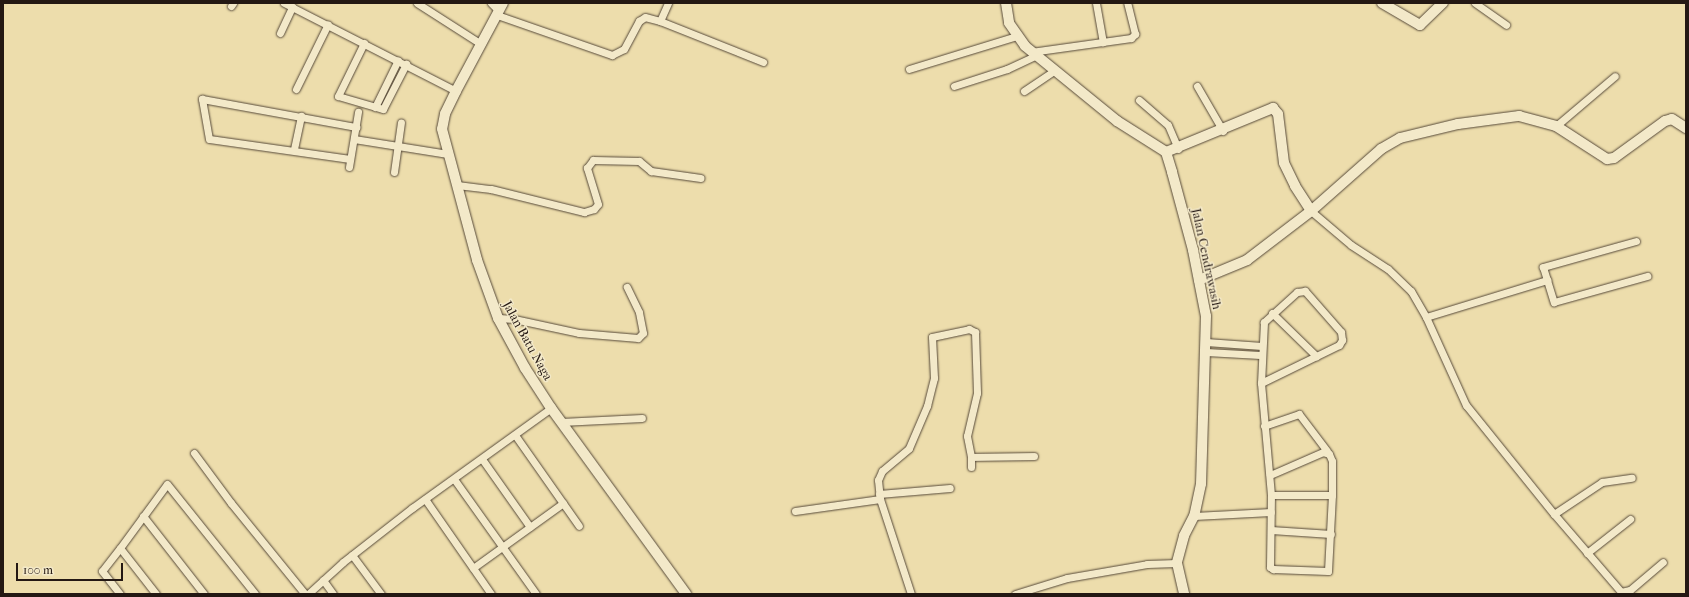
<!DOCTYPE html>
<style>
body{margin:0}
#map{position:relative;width:1689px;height:597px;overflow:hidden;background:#edddac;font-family:"IM FELL French Canon",serif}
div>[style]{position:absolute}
.roads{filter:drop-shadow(0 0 1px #564939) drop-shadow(0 0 1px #564939)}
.street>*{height:7px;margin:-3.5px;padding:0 3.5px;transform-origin:3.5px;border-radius:3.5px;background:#f3e9c9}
.secondary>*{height:10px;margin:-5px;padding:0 5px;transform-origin:5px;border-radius:5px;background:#f3e9c9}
span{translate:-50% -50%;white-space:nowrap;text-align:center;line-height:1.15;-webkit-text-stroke:3px #f3e9c9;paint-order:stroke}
.street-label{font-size:13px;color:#241813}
.frame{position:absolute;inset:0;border:4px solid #241813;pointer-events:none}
.scale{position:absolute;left:16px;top:563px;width:107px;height:18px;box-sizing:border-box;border:2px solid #241813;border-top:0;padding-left:5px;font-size:12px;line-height:14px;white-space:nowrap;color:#241813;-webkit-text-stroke:3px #f3e9c9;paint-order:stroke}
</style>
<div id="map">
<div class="roads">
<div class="street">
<div style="left:284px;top:3px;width:193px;rotate:27.1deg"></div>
<div style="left:417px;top:3px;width:76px;rotate:32.6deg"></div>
<div style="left:491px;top:3px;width:11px;rotate:45deg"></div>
<div style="left:1096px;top:3px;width:40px;rotate:80deg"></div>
<div style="left:1475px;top:3px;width:38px;rotate:35deg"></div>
<div style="left:231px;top:6px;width:4px;rotate:-56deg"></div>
<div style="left:497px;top:15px;width:122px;rotate:19.2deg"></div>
<div style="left:612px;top:55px;width:13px;rotate:-27deg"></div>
<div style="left:624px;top:49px;width:32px;rotate:-62deg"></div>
<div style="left:639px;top:21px;width:7px;rotate:-34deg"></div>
<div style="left:645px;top:17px;width:16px;rotate:15deg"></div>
<div style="left:660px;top:21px;width:111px;rotate:21.7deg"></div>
<div style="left:660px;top:21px;width:20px;rotate:-66deg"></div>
<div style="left:280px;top:33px;width:29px;rotate:-65deg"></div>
<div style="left:364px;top:43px;width:59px;rotate:116.1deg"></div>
<div style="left:338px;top:96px;width:47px;rotate:16.1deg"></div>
<div style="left:383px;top:109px;width:51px;rotate:-62.9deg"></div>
<div style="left:1031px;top:52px;width:101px;rotate:-8deg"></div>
<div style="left:1131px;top:38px;width:6px;rotate:-45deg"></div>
<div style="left:1135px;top:34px;width:32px;rotate:-104deg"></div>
<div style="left:909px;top:69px;width:113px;rotate:-17deg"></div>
<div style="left:954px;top:86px;width:56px;rotate:-17.8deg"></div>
<div style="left:1007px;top:69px;width:31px;rotate:-25deg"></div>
<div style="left:1197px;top:86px;width:52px;rotate:60deg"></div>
<div style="left:296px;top:89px;width:72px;rotate:-63.8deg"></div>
<div style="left:1024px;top:91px;width:36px;rotate:-34deg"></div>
<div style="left:1139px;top:100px;width:38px;rotate:41deg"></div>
<div style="left:1168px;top:125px;width:26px;rotate:67deg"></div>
<div style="left:375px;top:107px;width:52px;rotate:-63.9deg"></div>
<div style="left:1556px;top:126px;width:77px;rotate:-40.3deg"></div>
<div style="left:354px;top:139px;width:95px;rotate:9.1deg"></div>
<div style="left:294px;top:149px;width:34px;rotate:-78deg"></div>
<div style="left:350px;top:159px;width:142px;rotate:-171.9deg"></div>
<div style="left:209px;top:139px;width:41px;rotate:-99.9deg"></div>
<div style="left:202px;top:99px;width:157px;rotate:10.3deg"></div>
<div style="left:349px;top:167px;width:56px;rotate:-80.7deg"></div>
<div style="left:394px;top:172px;width:50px;rotate:-82deg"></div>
<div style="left:457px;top:185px;width:34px;rotate:7deg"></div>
<div style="left:491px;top:189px;width:96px;rotate:13.9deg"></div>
<div style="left:584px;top:212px;width:10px;rotate:-17deg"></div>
<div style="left:594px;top:209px;width:6px;rotate:-51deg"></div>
<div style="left:598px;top:204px;width:38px;rotate:-107deg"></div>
<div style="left:587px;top:168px;width:10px;rotate:-53deg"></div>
<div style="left:593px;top:160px;width:46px;rotate:1.2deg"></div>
<div style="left:639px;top:161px;width:16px;rotate:40deg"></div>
<div style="left:651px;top:171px;width:50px;rotate:8deg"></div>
<div style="left:1311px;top:211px;width:52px;rotate:40.4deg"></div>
<div style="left:1351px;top:245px;width:44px;rotate:33deg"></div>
<div style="left:1388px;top:269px;width:32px;rotate:44deg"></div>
<div style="left:1411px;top:291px;width:30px;rotate:60deg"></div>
<div style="left:1426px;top:317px;width:97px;rotate:65.6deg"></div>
<div style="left:1466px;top:405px;width:140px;rotate:51.1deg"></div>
<div style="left:1554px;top:514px;width:58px;rotate:-33.7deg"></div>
<div style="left:1602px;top:482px;width:30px;rotate:-8deg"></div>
<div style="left:1636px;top:241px;width:97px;rotate:164.4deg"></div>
<div style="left:1543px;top:267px;width:37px;rotate:73deg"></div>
<div style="left:1554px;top:302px;width:97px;rotate:-15.6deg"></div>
<div style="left:1272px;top:313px;width:62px;rotate:44.3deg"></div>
<div style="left:1426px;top:317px;width:127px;rotate:-17deg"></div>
<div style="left:498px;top:318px;width:16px;rotate:4deg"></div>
<div style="left:514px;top:319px;width:66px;rotate:12.2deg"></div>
<div style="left:579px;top:333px;width:59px;rotate:4.8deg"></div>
<div style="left:638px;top:338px;width:7px;rotate:-45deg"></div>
<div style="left:643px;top:333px;width:21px;rotate:-101deg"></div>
<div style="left:639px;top:312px;width:28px;rotate:-116deg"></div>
<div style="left:1206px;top:342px;width:56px;rotate:4.1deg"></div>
<div style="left:1206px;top:352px;width:54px;rotate:3.2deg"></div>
<div style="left:1261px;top:383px;width:87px;rotate:-26deg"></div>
<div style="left:1339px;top:345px;width:6px;rotate:-59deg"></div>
<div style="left:1342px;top:340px;width:8px;rotate:-97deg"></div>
<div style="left:1341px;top:332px;width:55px;rotate:-131.3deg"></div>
<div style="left:1305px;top:291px;width:8px;rotate:173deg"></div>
<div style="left:1297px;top:292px;width:45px;rotate:137.7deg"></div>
<div style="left:1264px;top:322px;width:61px;rotate:92.8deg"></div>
<div style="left:1261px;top:383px;width:112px;rotate:84.9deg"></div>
<div style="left:1271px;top:495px;width:72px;rotate:90.8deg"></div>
<div style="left:1270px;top:567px;width:4px;rotate:34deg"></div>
<div style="left:1273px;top:569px;width:55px;rotate:2.1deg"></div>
<div style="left:1328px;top:571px;width:76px;rotate:-87deg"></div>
<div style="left:1332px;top:495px;width:34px;rotate:-90deg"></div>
<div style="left:1332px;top:461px;width:8px;rotate:-113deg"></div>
<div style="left:1329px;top:454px;width:6px;rotate:-162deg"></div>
<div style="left:1323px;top:452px;width:58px;rotate:156.5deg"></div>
<div style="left:561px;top:422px;width:81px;rotate:-2.8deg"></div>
<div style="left:1264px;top:426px;width:37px;rotate:-19deg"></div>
<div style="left:1299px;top:414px;width:46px;rotate:52.9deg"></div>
<div style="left:515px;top:435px;width:111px;rotate:54.9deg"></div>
<div style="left:194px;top:453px;width:62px;rotate:53.5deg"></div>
<div style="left:231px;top:503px;width:117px;rotate:50.9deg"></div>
<div style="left:482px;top:459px;width:83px;rotate:54.8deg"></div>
<div style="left:971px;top:467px;width:10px;rotate:-90deg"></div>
<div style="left:454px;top:479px;width:141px;rotate:54.5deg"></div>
<div style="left:879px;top:494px;width:71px;rotate:-4.8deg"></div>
<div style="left:1271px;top:495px;width:61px"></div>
<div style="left:425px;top:499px;width:116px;rotate:55.2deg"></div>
<div style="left:795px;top:511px;width:86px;rotate:-8deg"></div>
<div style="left:1554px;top:514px;width:103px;rotate:49.3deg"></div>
<div style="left:1621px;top:592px;width:9px;rotate:-13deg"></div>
<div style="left:1630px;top:590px;width:43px;rotate:-40.3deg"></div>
<div style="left:143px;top:516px;width:99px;rotate:52deg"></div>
<div style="left:1194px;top:516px;width:77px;rotate:-3deg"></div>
<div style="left:1271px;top:530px;width:60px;rotate:3.8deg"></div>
<div style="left:120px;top:548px;width:29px;rotate:128deg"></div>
<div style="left:102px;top:571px;width:29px;rotate:52deg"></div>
<div style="left:1587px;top:553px;width:55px;rotate:-38.3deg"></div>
<div style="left:352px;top:555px;width:49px;rotate:53.4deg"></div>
<div style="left:473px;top:568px;width:111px;rotate:-35.8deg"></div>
<div style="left:323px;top:580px;width:17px;rotate:54deg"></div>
<div style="left:156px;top:594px;width:58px;rotate:-128deg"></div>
<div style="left:120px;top:548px;width:79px;rotate:-53.7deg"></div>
<div style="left:167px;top:484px;width:141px;rotate:51.3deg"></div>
<div style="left:308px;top:594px;width:47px;rotate:-42.4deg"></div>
<div style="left:343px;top:562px;width:88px;rotate:-38deg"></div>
<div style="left:412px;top:508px;width:171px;rotate:-35.7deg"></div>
<div style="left:911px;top:594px;width:100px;rotate:-108.1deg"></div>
<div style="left:880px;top:499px;width:19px;rotate:-96deg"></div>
<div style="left:878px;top:480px;width:10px;rotate:-66deg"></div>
<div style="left:882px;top:471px;width:35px;rotate:-40deg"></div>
<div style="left:909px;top:448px;width:46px;rotate:-66.8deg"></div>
<div style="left:927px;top:406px;width:29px;rotate:-76deg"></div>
<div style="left:934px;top:378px;width:41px;rotate:-92.8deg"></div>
<div style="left:932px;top:337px;width:38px;rotate:-12deg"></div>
<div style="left:969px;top:329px;width:7px;rotate:27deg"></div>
<div style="left:975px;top:332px;width:61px;rotate:88.1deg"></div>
<div style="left:977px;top:393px;width:44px;rotate:103.1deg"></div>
<div style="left:967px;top:436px;width:21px;rotate:79deg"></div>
<div style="left:971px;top:457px;width:63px;rotate:-0.9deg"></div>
<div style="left:1015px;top:594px;width:54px;rotate:-17.1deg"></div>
<div style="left:1067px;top:578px;width:81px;rotate:-9.9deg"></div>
<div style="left:1147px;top:564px;width:30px;rotate:-2deg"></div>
</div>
<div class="secondary">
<div style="left:503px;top:3px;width:100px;rotate:118.1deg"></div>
<div style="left:456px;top:91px;width:25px;rotate:116deg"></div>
<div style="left:445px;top:114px;width:15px;rotate:101deg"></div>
<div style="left:442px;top:129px;width:136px;rotate:75deg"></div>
<div style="left:477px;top:260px;width:62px;rotate:70.1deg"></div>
<div style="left:498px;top:318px;width:57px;rotate:61.6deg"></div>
<div style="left:525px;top:368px;width:48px;rotate:57deg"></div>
<div style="left:551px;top:408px;width:230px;rotate:54deg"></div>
<div style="left:1006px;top:3px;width:20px;rotate:81deg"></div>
<div style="left:1009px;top:23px;width:28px;rotate:55deg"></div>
<div style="left:1025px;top:46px;width:119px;rotate:39.2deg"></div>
<div style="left:1117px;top:121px;width:58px;rotate:32.3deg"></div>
<div style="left:1166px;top:152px;width:21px;rotate:73deg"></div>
<div style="left:1172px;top:172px;width:81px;rotate:74.9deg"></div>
<div style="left:1193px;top:250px;width:67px;rotate:78.9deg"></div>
<div style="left:1206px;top:316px;width:168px;rotate:91.7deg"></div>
<div style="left:1201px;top:484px;width:33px;rotate:102deg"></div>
<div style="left:1194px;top:516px;width:22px;rotate:117deg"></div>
<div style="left:1184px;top:536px;width:28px;rotate:105deg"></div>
<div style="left:1177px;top:563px;width:32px;rotate:77deg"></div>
<div style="left:1382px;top:3px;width:44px;rotate:30.1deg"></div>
<div style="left:1420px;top:25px;width:32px;rotate:-44deg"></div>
<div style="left:1166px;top:152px;width:116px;rotate:-22.4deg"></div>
<div style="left:1273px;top:108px;width:8px;rotate:50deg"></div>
<div style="left:1278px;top:114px;width:49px;rotate:83deg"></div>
<div style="left:1284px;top:163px;width:25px;rotate:64deg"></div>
<div style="left:1295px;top:186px;width:30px;rotate:57deg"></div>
<div style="left:1199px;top:280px;width:52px;rotate:-22.6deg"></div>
<div style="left:1247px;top:260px;width:81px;rotate:-37.4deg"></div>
<div style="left:1311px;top:211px;width:94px;rotate:-41.5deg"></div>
<div style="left:1381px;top:149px;width:22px;rotate:-30deg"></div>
<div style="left:1400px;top:138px;width:60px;rotate:-13.6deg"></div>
<div style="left:1458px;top:124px;width:62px;rotate:-7.5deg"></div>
<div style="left:1519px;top:116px;width:38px;rotate:15deg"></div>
<div style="left:1556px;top:126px;width:61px;rotate:32.9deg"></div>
<div style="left:1607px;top:159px;width:7px;rotate:-8deg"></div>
<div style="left:1614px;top:158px;width:63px;rotate:-36deg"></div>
<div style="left:1665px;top:121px;width:7px;rotate:-16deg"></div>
<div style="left:1672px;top:119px;width:17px;rotate:33deg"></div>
</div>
</div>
<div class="street-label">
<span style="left:1206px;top:259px;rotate:78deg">Jalan Cendrawasih</span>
<span style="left:527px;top:341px;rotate:61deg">Jalan Batu Naga</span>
</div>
<div class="frame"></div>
<div class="scale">100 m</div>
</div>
